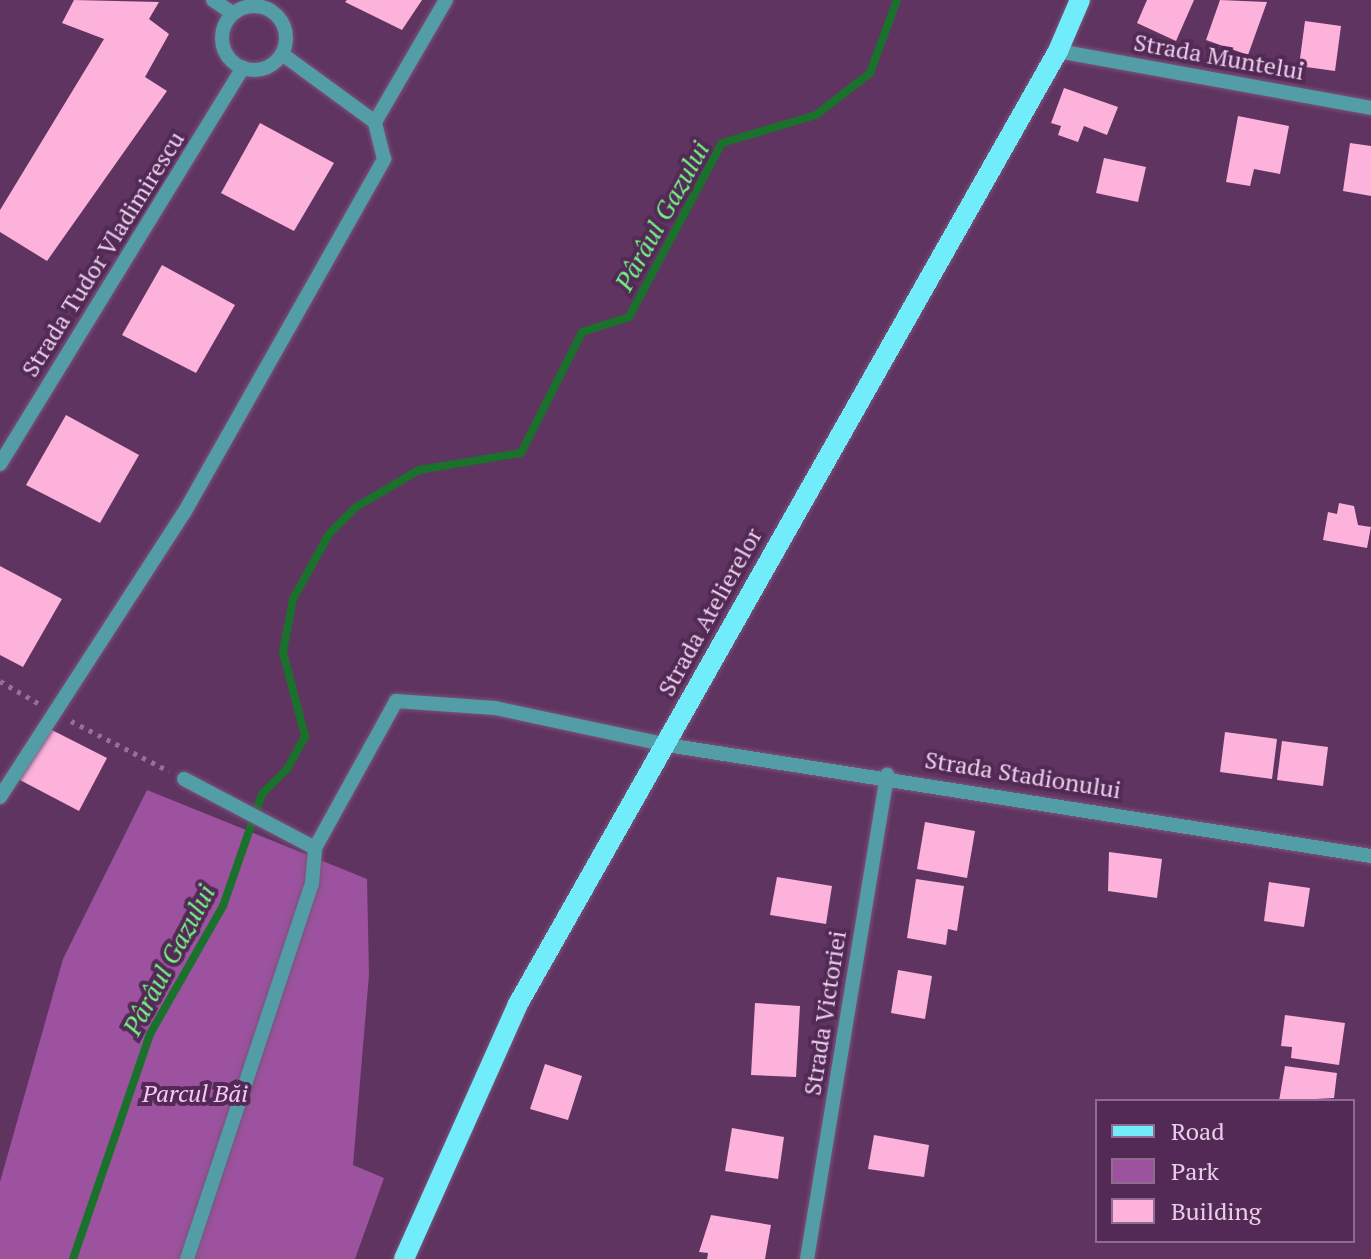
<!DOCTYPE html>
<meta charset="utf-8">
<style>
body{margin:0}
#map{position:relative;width:1371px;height:1259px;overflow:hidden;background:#5f3460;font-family:"PT Serif",serif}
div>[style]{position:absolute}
.green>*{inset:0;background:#9c529e}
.stream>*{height:8px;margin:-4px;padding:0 4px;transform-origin:4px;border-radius:4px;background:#1a712b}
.building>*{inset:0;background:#fcb2da}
.path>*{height:5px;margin-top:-2.5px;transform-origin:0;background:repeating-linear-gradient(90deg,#957196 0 4px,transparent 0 10px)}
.roads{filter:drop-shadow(0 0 2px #7a537b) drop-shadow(0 0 2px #7a537b)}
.minor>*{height:14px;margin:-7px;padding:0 7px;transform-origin:7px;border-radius:7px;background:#539da6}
.minor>.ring{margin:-7px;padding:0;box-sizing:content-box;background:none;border:14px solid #539da6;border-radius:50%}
.major>*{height:20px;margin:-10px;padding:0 10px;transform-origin:10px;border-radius:10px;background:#70ecfb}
span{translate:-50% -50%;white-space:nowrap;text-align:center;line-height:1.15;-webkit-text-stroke:8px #532955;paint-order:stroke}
.street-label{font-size:24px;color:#e8cee8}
.park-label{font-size:24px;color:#f7c9f7;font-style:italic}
.water-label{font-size:26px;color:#73f783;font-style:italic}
.legend{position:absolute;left:1095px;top:1099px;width:260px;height:144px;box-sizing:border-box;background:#532955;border:2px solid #8f6b90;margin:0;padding:10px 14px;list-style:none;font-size:24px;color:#e8cee8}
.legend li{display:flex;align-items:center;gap:16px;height:40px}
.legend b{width:40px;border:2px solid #8f6b90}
</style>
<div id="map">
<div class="green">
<div style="clip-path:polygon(147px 790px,367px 879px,369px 975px,353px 1165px,384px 1178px,355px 1259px,0 1259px,0 1182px,63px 959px)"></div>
</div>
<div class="stream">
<div style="left:73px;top:1259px;width:238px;rotate:-71.1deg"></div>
<div style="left:150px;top:1034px;width:147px;rotate:-60.3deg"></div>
<div style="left:223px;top:906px;width:119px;rotate:-70.8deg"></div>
<div style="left:262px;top:794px;width:35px;rotate:-45deg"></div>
<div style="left:287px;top:769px;width:38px;rotate:-61deg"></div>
<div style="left:305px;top:736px;width:87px;rotate:-104.7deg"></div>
<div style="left:283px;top:652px;width:54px;rotate:-79.3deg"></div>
<div style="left:293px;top:599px;width:74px;rotate:-61deg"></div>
<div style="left:329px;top:534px;width:38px;rotate:-45deg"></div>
<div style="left:356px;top:507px;width:73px;rotate:-30.4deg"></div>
<div style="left:419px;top:470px;width:103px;rotate:-9.5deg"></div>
<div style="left:521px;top:453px;width:136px;rotate:-63.2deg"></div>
<div style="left:582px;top:332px;width:49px;rotate:-17.7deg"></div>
<div style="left:629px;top:317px;width:197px;rotate:-61.9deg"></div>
<div style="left:722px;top:143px;width:98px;rotate:-16.6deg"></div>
<div style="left:816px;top:115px;width:68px;rotate:-37.9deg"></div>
<div style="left:870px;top:73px;width:78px;rotate:-69.7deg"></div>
</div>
<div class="building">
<div style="clip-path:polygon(74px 0,159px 2px,149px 19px,169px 34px,145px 77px,167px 91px,47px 261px,0 232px,0 210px,104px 39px,62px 23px)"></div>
<div style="clip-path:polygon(422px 0,402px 30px,345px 2px,347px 0)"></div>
<div style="clip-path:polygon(1147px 0,1194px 0,1176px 41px,1137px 23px)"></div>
<div style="clip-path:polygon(1220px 0,1267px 2px,1248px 55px,1206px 40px)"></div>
<div style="clip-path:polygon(1305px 21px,1341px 26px,1335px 71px,1299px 66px)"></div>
<div style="clip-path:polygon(1064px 88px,1118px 107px,1107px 135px,1084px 126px,1078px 142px,1058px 135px,1061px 126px,1051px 123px)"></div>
<div style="clip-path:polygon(1238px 116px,1289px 126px,1280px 174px,1254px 169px,1250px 186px,1226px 182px)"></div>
<div style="clip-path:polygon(260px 123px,334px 163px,294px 231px,221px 193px)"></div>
<div style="clip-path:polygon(1350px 143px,1371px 146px,1371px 196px,1343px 191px)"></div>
<div style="clip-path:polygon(1104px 158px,1146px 167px,1138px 202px,1096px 193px)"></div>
<div style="clip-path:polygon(162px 265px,235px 305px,196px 373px,122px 335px)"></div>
<div style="clip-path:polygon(66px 415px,139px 455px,100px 523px,26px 485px)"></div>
<div style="clip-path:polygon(1339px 503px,1354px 506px,1358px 525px,1371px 527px,1367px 548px,1323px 540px,1328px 512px,1337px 514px)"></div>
<div style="clip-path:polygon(0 566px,62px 599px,23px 667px,0 655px)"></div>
<div style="clip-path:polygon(46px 727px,107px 758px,79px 811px,18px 779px)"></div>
<div style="clip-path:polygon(1225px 732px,1277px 739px,1272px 779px,1220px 772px)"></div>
<div style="clip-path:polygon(1282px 741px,1328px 747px,1323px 786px,1277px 780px)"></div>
<div style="clip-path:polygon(925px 822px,975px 831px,967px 878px,917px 869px)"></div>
<div style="clip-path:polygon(1109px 852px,1162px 859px,1157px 898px,1108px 891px)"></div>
<div style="clip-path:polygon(777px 877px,832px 886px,826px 924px,770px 915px)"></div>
<div style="clip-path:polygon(916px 879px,964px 886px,957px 931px,948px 929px,946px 945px,907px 938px)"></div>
<div style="clip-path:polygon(1269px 882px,1310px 888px,1304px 927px,1264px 921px)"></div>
<div style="clip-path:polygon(898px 970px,932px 976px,925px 1019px,891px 1013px)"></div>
<div style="clip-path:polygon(755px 1003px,800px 1006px,796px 1077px,751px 1075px)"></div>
<div style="clip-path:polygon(1285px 1015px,1345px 1023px,1339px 1065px,1291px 1058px,1292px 1047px,1281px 1046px)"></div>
<div style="clip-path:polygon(545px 1064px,582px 1076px,568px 1120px,530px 1109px)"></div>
<div style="clip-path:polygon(1285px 1066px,1337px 1073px,1334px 1098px,1279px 1101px)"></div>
<div style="clip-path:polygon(732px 1128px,784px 1137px,778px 1179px,725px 1171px)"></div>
<div style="clip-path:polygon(874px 1135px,929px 1145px,924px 1177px,868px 1169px)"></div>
<div style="clip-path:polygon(711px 1215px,771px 1225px,765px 1259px,707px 1259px,708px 1253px,699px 1252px)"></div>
</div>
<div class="path">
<div style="left:0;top:681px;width:44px;rotate:30.1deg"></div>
<div style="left:71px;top:721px;width:110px;rotate:27deg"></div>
</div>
<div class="roads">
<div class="minor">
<div style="left:213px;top:0;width:23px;rotate:34deg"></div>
<div class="ring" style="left:222px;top:6px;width:50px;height:50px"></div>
<div style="left:1058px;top:51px;width:318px;rotate:10.3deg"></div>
<div style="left:375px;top:122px;width:141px;rotate:-59.8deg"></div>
<div style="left:0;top:464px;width:465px;rotate:-58.5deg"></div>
<div style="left:184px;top:779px;width:148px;rotate:27.8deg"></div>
<div style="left:0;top:797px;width:338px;rotate:-57.1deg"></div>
<div style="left:184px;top:513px;width:407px;rotate:-60.5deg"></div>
<div style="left:384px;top:159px;width:38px;rotate:-104deg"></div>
<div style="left:375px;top:122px;width:115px;rotate:-143.8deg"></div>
<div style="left:187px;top:1259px;width:395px;rotate:-71.6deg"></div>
<div style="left:312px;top:884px;width:36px;rotate:-85deg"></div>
<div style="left:315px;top:848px;width:168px;rotate:-61.1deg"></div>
<div style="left:396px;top:701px;width:99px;rotate:4deg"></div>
<div style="left:495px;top:708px;width:176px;rotate:12.1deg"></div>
<div style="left:667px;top:745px;width:713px;rotate:8.96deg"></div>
<div style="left:807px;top:1259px;width:491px;rotate:-80.6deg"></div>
</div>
<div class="major">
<div style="left:404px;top:1259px;width:279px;rotate:-65.9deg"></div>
<div style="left:518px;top:1004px;width:1095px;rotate:-60.46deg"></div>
<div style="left:1058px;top:51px;width:56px;rotate:-66.7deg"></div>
</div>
</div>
<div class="street-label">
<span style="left:1219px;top:57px;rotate:10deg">Strada Muntelui</span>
<span style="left:103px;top:254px;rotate:-58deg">Strada Tudor Vladimirescu</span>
<span style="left:710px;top:612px;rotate:-61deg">Strada Atelierelor</span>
<span style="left:1023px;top:775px;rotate:9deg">Strada Stadionului</span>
<span style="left:825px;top:1013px;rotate:-81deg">Strada Victoriei</span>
</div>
<div class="park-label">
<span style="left:195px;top:1094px">Parcul Băi</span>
</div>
<div class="water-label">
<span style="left:662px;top:216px;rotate:-61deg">Pârâul Gazului</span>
<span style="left:169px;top:960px;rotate:-62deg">Pârâul Gazului</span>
</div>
<ul class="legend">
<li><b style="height:10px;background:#70ecfb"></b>Road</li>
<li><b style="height:22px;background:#9c529e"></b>Park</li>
<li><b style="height:22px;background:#fcb2da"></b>Building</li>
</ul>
</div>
